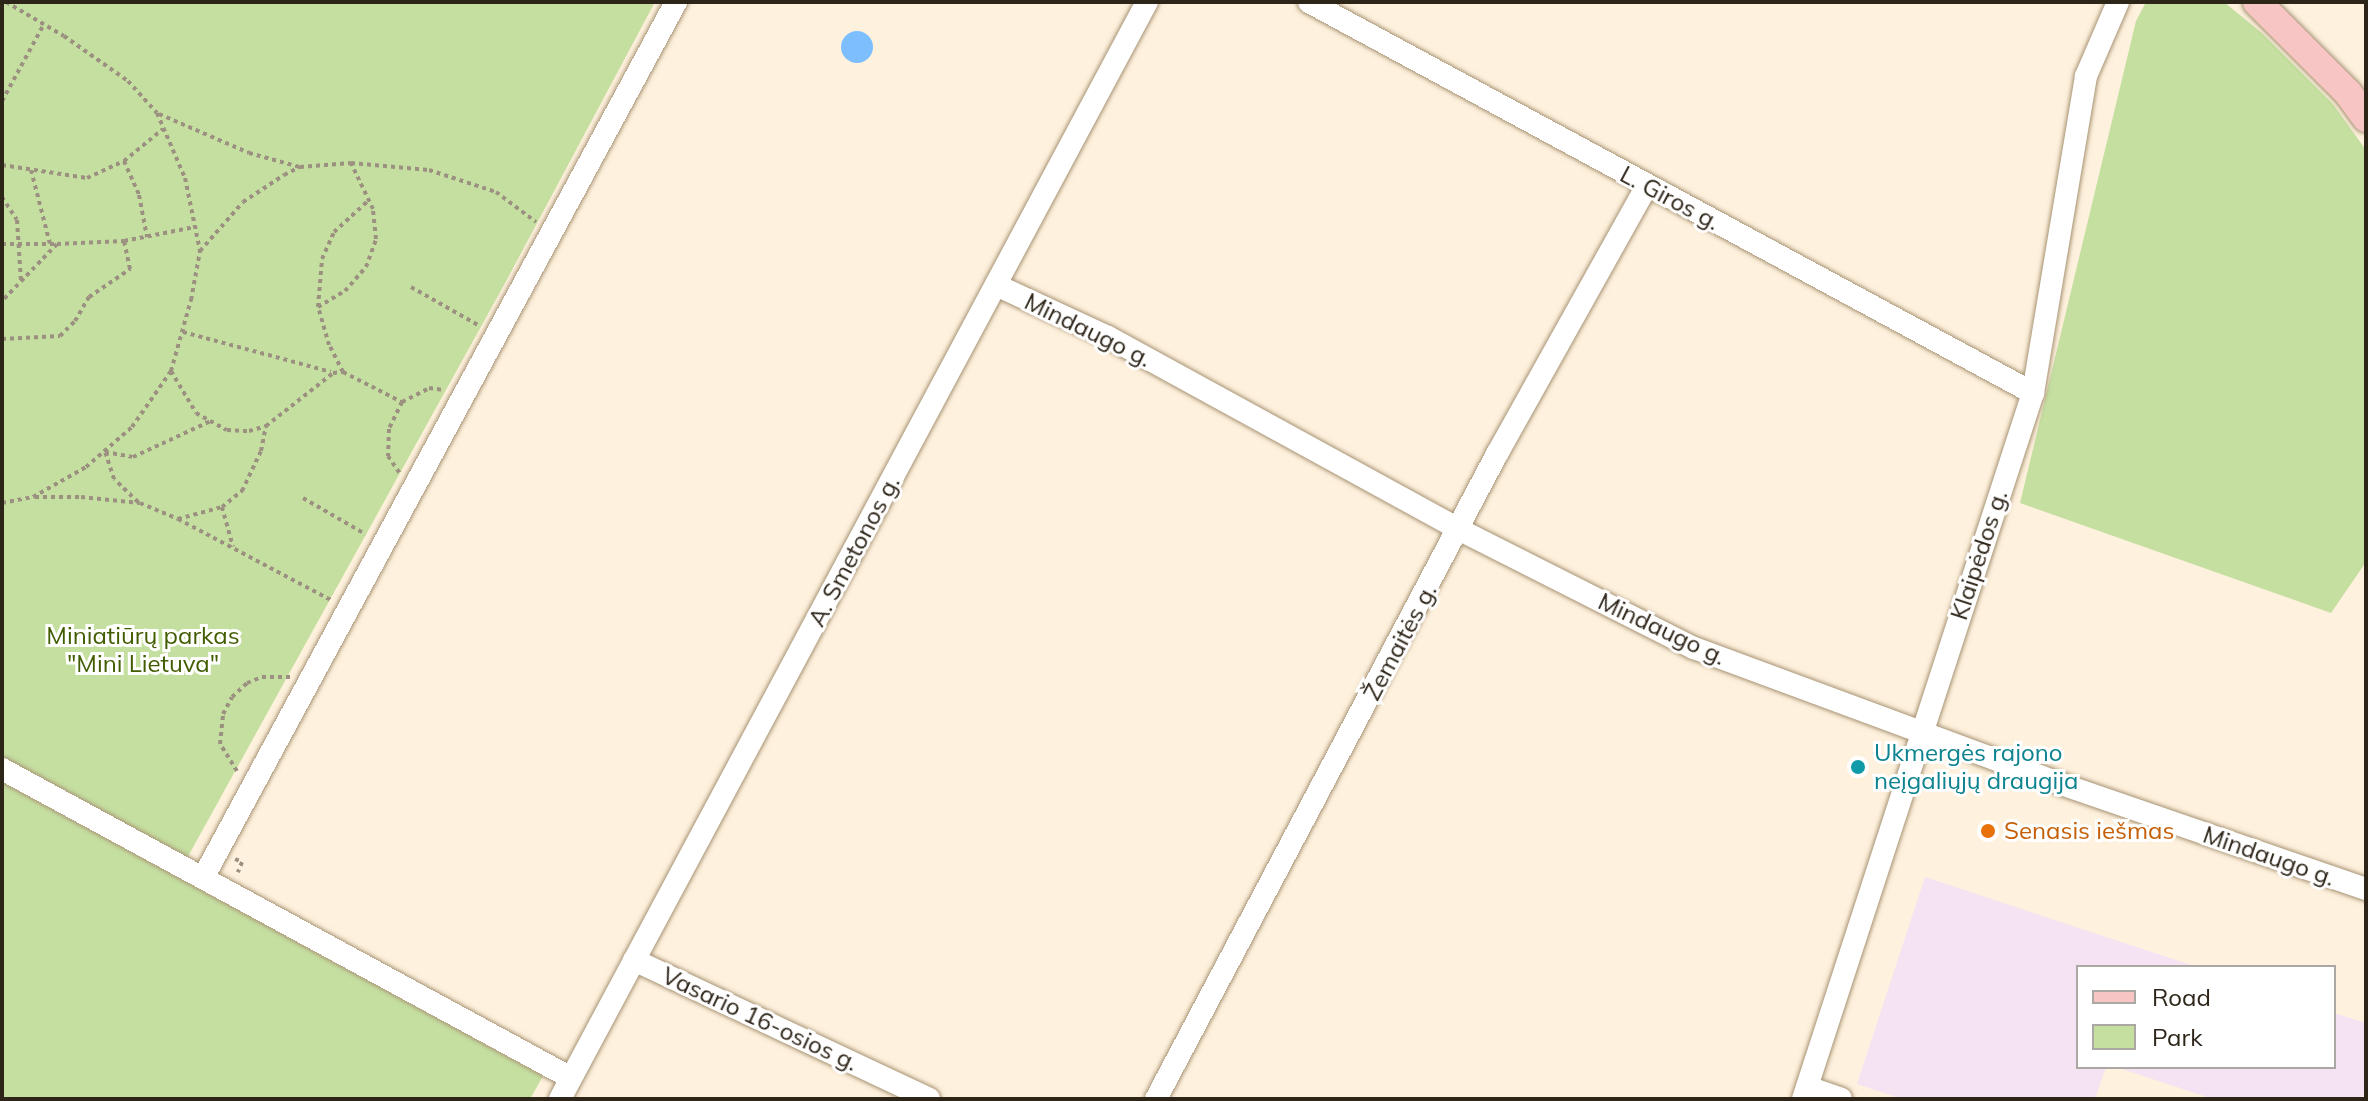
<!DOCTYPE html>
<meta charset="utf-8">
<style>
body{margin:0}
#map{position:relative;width:2368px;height:1101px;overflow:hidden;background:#fef1dd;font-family:Mulish,sans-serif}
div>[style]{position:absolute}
.education>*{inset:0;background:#f5e2f3}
.green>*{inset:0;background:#c5dfa1}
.water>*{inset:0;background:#7dbffe}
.round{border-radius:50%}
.path>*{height:4px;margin-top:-2px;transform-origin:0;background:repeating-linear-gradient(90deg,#9c9181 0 4px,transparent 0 8px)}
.roads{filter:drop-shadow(0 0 2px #a79374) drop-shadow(0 0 2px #a79374)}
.minor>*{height:22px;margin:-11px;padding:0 11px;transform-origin:11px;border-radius:11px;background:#fff}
.major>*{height:28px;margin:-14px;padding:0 14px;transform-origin:14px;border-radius:14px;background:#f7c5c3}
.dots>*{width:22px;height:22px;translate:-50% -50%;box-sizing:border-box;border:4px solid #fff;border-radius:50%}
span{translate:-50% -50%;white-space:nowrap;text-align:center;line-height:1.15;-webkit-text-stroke:6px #fff;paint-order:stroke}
.street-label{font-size:24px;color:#2e2519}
.park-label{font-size:24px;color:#425d00}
.culture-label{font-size:24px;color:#0d838f}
.left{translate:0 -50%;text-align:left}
.food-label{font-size:24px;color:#c56008}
.frame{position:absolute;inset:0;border:4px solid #2e2519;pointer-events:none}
.legend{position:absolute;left:2076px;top:965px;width:260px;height:104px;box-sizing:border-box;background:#fff;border:2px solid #aba8a3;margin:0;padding:10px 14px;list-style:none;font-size:24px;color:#2e2519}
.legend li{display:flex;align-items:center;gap:16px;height:40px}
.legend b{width:40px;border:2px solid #aba8a3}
</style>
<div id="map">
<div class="education">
<div style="clip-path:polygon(1925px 877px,2197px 967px,2078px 967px,2078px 1067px,2106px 1067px,2095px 1099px,1902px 1099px,1857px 1084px)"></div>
<div style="clip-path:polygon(2334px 1013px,2366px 1023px,2366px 1086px,2362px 1099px,2213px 1099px,2116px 1067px,2334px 1067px)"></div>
</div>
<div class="green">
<div style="clip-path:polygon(2px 2px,655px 2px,504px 285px,186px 860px,2px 762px)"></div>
<div style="clip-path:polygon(2146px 2px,2224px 2px,2262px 33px,2333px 104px,2366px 150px,2366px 562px,2331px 613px,2020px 503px,2136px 21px)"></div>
<div style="clip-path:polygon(2px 782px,543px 1076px,530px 1099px,6px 1099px,2px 1096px)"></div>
</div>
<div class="water">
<div class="round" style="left:841px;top:31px;width:32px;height:32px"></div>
</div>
<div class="path">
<div style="left:6px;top:2px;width:67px;rotate:30.4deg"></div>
<div style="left:64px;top:36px;width:78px;rotate:35.1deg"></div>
<div style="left:128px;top:81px;width:43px;rotate:47.8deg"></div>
<div style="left:157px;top:113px;width:71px;rotate:66.7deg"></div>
<div style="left:185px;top:178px;width:75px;rotate:78.4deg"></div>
<div style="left:2px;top:101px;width:88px;rotate:-61.4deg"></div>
<div style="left:159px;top:114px;width:98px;rotate:23.4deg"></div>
<div style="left:249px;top:153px;width:53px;rotate:15.4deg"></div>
<div style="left:124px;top:161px;width:37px;rotate:66deg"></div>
<div style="left:139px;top:195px;width:43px;rotate:79.2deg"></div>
<div style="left:2px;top:165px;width:86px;rotate:8.7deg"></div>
<div style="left:87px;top:178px;width:41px;rotate:-24.7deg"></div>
<div style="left:124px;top:161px;width:50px;rotate:-39.4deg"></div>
<div style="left:31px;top:170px;width:76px;rotate:75.6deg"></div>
<div style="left:2px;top:197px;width:27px;rotate:57deg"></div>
<div style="left:17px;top:220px;width:62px;rotate:86.3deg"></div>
<div style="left:2px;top:244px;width:55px"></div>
<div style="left:57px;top:244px;width:79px;rotate:134deg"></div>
<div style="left:57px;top:244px;width:67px;rotate:-2.6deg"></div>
<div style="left:124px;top:241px;width:72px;rotate:-11.2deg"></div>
<div style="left:411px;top:287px;width:77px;rotate:29.6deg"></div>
<div style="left:318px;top:307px;width:48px;rotate:-85.2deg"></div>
<div style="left:322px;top:259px;width:30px;rotate:-66deg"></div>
<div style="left:334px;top:232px;width:47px;rotate:-42.4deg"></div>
<div style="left:183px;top:332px;width:153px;rotate:15.1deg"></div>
<div style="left:2px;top:339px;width:58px;rotate:-3deg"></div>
<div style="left:60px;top:336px;width:21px;rotate:-45deg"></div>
<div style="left:75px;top:321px;width:28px;rotate:-60deg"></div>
<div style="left:89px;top:297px;width:50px;rotate:-34.3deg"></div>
<div style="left:130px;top:269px;width:29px;rotate:-102deg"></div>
<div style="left:171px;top:371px;width:49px;rotate:59.2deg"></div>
<div style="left:196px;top:413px;width:35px;rotate:29deg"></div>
<div style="left:227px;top:430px;width:22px;rotate:3deg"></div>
<div style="left:249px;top:431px;width:18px;rotate:-16deg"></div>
<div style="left:266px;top:426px;width:85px;rotate:-38.3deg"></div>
<div style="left:333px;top:373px;width:10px;rotate:-6deg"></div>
<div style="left:343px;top:372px;width:66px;rotate:27deg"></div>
<div style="left:402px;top:402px;width:30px;rotate:116deg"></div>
<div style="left:389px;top:429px;width:27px;rotate:92deg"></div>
<div style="left:388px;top:456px;width:22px;rotate:56deg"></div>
<div style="left:343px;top:372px;width:30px;rotate:-117deg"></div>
<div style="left:329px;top:345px;width:40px;rotate:-106deg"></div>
<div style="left:318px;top:307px;width:31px;rotate:-31deg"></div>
<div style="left:345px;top:291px;width:32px;rotate:-49deg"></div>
<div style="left:366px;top:267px;width:30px;rotate:-70deg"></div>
<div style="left:376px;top:239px;width:30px;rotate:-96deg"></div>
<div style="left:373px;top:209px;width:51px;rotate:-115.6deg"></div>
<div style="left:402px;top:402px;width:30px;rotate:-27deg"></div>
<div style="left:429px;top:388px;width:15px;rotate:8deg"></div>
<div style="left:2px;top:429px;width:5px;rotate:90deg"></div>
<div style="left:35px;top:497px;width:46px"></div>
<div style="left:81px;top:497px;width:59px;rotate:5.8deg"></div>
<div style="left:140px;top:503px;width:41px;rotate:22.8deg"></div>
<div style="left:178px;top:519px;width:173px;rotate:27.9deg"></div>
<div style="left:303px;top:498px;width:72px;rotate:30.1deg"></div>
<div style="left:138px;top:502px;width:33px;rotate:-136deg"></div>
<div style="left:114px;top:479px;width:28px;rotate:-108deg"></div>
<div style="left:105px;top:452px;width:28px;rotate:10deg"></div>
<div style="left:133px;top:457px;width:86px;rotate:-24.8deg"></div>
<div style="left:2px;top:503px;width:32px;rotate:-11deg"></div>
<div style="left:33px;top:497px;width:61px;rotate:-29.5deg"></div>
<div style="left:86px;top:467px;width:61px;rotate:-41deg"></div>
<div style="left:132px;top:427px;width:68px;rotate:-55.1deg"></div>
<div style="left:171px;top:371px;width:74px;rotate:-74.3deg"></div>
<div style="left:191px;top:300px;width:50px;rotate:-79.6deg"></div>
<div style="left:200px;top:251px;width:65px;rotate:-48.7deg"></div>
<div style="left:243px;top:202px;width:49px;rotate:-33.4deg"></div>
<div style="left:284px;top:175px;width:18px;rotate:-27deg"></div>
<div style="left:300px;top:167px;width:51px;rotate:-4.5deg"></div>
<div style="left:351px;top:163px;width:78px;rotate:5.1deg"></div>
<div style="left:429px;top:170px;width:71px;rotate:18.2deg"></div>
<div style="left:496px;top:192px;width:50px;rotate:36.9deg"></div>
<div style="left:222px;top:507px;width:41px;rotate:74.6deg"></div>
<div style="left:178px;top:519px;width:46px;rotate:-15.3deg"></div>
<div style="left:222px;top:507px;width:26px;rotate:-39deg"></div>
<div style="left:242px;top:491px;width:44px;rotate:-64.6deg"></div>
<div style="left:261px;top:451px;width:25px;rotate:-79deg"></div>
<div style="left:237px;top:771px;width:32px;rotate:-122deg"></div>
<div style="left:220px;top:744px;width:30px;rotate:-84deg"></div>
<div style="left:223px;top:714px;width:19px;rotate:-62deg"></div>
<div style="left:232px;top:697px;width:21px;rotate:-43deg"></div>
<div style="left:247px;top:683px;width:16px;rotate:-22deg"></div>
<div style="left:262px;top:677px;width:30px"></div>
<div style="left:235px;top:859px;width:8px;rotate:23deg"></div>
<div style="left:242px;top:862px;width:11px;rotate:112deg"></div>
</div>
<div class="roads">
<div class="minor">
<div style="left:1309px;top:2px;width:823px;rotate:28.37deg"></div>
<div style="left:996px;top:285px;width:123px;rotate:24.9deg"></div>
<div style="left:1108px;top:337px;width:401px;rotate:28.7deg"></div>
<div style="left:1460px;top:530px;width:262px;rotate:26.8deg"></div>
<div style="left:1694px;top:648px;width:391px;rotate:20.3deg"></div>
<div style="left:2061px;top:784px;width:323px;rotate:19deg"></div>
<div style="left:2px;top:769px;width:647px;rotate:28.5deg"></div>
<div style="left:203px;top:878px;width:996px;rotate:-61.63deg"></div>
<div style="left:634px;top:960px;width:326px;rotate:25.2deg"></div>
<div style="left:1807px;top:1087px;width:36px;rotate:19deg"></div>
<div style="left:560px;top:1099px;width:1244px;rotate:-61.85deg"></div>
<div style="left:1156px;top:1099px;width:730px;rotate:-62.14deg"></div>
<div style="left:1497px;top:454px;width:307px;rotate:-60.8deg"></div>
<div style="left:1803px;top:1099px;width:743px;rotate:-71.96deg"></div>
<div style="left:2033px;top:393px;width:321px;rotate:-80.5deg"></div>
<div style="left:2086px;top:76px;width:81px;rotate:-66.6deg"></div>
</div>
<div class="major">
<div style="left:2257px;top:2px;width:129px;rotate:45deg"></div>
<div style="left:2348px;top:93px;width:31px;rotate:54deg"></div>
</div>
</div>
<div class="dots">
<div style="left:1858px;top:767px;background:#0f9aa8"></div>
<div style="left:1988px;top:831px;background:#e8710a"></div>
</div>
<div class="street-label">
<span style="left:1670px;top:198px;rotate:28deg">L. Giros g.</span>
<span style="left:1088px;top:330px;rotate:26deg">Mindaugo g.</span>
<span style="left:854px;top:551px;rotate:-62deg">A. Smetonos g.</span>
<span style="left:1979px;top:555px;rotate:-72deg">Klaipėdos g.</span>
<span style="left:1662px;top:629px;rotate:25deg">Mindaugo g.</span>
<span style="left:1400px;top:642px;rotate:-62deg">Žemaitės g.</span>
<span style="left:2269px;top:856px;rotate:19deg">Mindaugo g.</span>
<span style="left:760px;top:1019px;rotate:25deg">Vasario 16-osios g.</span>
</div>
<div class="park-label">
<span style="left:143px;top:650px">Miniatiūrų parkas<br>"Mini Lietuva"</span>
</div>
<div class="culture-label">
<span class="left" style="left:1874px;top:767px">Ukmergės rajono<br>neįgaliųjų draugija</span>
</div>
<div class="food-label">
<span class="left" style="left:2004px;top:831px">Senasis iešmas</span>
</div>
<div class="frame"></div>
<ul class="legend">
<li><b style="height:10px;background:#f7c5c3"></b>Road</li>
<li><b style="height:22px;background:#c5dfa1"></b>Park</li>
</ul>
</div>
